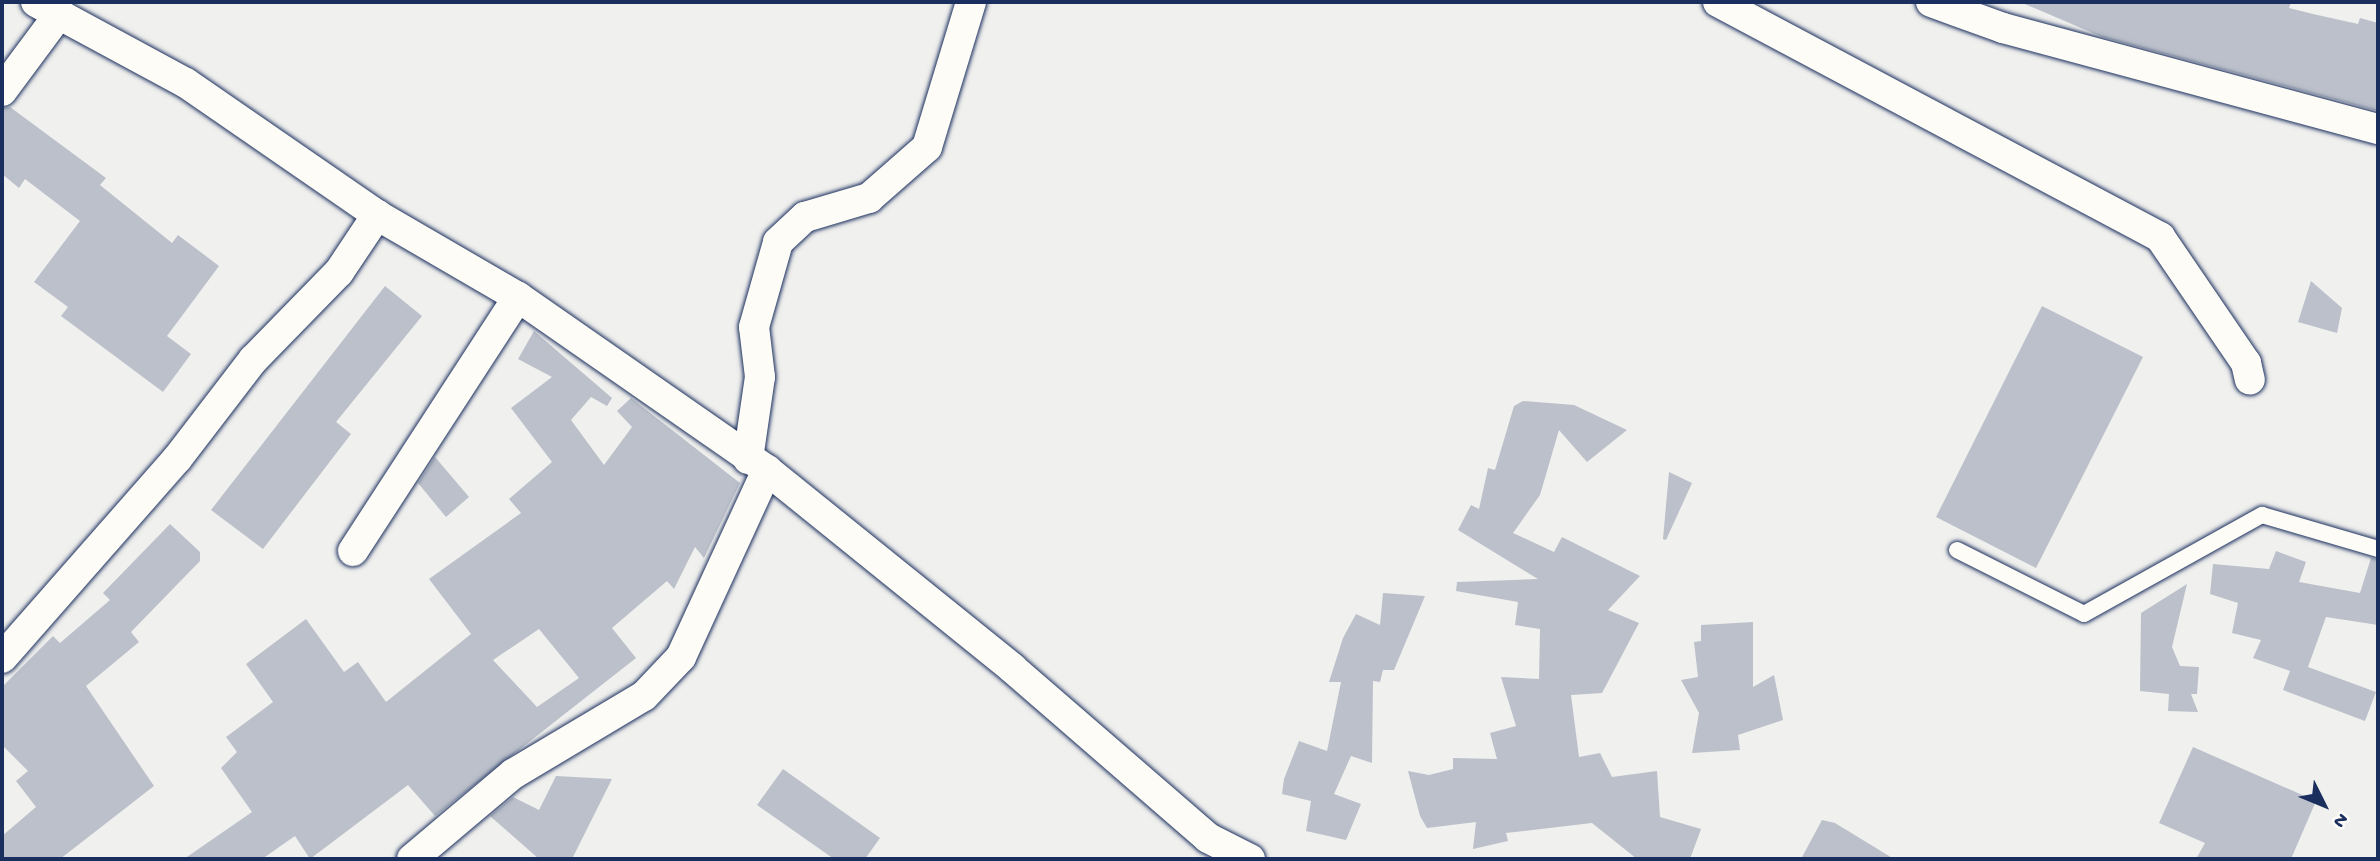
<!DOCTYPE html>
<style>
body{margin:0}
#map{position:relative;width:2380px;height:861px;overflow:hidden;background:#f0f0ee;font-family:"Gochi Hand",sans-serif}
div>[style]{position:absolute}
.building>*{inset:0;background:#bbc0ca}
.roads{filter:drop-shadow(0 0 2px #1b2f5e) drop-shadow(0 0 2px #1b2f5e)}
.lane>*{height:16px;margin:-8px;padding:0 8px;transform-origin:8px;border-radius:8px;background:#fdfcf7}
.street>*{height:30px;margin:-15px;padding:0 15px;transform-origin:15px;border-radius:15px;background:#fdfcf7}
span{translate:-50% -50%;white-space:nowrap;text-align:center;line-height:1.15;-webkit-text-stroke:5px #fdfcf7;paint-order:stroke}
.frame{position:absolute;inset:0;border:4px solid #1b2f5e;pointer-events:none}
.north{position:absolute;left:2289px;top:770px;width:70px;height:70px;-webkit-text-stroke:5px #fdfcf7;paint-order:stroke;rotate:133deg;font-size:19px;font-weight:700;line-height:28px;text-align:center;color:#1b2f5e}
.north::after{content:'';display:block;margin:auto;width:24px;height:32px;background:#1b2f5e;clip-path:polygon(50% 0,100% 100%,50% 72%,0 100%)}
</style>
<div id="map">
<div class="building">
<div style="clip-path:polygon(2020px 2px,2291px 2px,2289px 8px,2313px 14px,2358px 24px,2360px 18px,2378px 23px,2378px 111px,2102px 37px)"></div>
<div style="clip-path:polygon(10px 107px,106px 178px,100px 185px,172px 243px,178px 235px,219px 266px,167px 336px,191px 354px,163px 392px,61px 316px,68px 307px,34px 282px,80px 221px,25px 179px,19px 188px,2px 174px,2px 108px)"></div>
<div style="clip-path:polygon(2311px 281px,2342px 308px,2337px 333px,2298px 322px)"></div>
<div style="clip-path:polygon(385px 286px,422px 316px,336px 422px,351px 434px,263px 549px,211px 510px)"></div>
<div style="clip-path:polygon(2042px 306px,2143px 357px,2036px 568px,1936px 517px)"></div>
<div style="clip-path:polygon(evenodd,534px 331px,612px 398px,607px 406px,591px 397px,571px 420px,604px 465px,632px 427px,617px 411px,631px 398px,740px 483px,704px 558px,695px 547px,674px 589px,667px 581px,612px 628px,636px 658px,435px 816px,408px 785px,310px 859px,295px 836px,262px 859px,184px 859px,252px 812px,221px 768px,237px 752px,226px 737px,273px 702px,246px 664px,306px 619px,344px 672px,358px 662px,386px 702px,471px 634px,429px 579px,521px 513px,509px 499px,552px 462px,511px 408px,552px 377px,518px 359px,534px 331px,539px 629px,579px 678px,537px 707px,493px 660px,539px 629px)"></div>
<div style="clip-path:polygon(1523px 401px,1574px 405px,1627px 430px,1587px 462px,1559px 430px,1540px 495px,1513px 533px,1554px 552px,1562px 537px,1640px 576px,1608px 610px,1639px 623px,1602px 693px,1571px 695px,1579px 757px,1600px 753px,1612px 777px,1657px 771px,1660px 817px,1701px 829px,1690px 859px,1637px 859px,1592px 823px,1506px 833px,1508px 841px,1473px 849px,1476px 822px,1427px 828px,1420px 816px,1408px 771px,1429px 775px,1453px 769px,1453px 758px,1497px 759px,1490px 733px,1516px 726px,1501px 677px,1539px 679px,1540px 629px,1515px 625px,1518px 602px,1456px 591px,1457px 582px,1538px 579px,1458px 530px,1471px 505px,1479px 509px,1488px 468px,1495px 470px,1514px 406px)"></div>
<div style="clip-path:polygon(435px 457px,469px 497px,446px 517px,418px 483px)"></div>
<div style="clip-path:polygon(1669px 472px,1692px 483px,1666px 540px,1663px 539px)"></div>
<div style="clip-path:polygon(170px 524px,200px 552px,200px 561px,131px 632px,139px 642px,86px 686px,154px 786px,60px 859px,2px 859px,2px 836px,36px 807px,16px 781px,28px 771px,2px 745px,2px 687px,53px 636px,60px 643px,110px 600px,103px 593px)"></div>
<div style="clip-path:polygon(2276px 551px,2306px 562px,2299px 582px,2360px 593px,2371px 558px,2378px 559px,2378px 625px,2326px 617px,2308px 667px,2376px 692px,2365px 721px,2283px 690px,2290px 671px,2253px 658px,2261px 640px,2232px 633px,2238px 603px,2210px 594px,2213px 564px,2269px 569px)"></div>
<div style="clip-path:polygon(2187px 584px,2172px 647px,2180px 666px,2199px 667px,2197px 694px,2191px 694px,2198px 712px,2168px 711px,2169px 694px,2140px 691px,2141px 613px)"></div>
<div style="clip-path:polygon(1383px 593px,1425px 596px,1394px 670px,1383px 670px,1380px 682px,1373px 681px,1372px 763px,1351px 756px,1334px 794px,1361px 804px,1346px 840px,1306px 831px,1311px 801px,1282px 794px,1284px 779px,1299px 741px,1327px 751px,1341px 682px,1329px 682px,1343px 638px,1356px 614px,1380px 625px)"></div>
<div style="clip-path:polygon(1753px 622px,1753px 687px,1774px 675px,1783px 720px,1738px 735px,1740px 750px,1692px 753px,1699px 713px,1681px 680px,1698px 677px,1694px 642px,1701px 641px,1701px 625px)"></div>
<div style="clip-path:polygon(2193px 747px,2316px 801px,2291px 859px,2196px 859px,2205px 843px,2159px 823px)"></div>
<div style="clip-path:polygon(783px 769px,880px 838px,865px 859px,834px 859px,757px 805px)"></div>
<div style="clip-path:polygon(556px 776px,612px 779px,572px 859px,539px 859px,490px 816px,513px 797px,539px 810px)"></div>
<div style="clip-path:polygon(1822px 820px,1835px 823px,1894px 859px,1801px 859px)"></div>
</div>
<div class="roads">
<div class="lane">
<div style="left:1957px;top:550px;width:142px;rotate:26.7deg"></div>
<div style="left:2084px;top:614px;width:204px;rotate:-29.1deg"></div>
<div style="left:2262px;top:515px;width:121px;rotate:16.3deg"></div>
</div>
<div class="street">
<div style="left:36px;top:2px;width:170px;rotate:28.4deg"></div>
<div style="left:186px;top:83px;width:232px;rotate:34.6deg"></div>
<div style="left:377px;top:215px;width:163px;rotate:30.2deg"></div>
<div style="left:518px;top:297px;width:303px;rotate:34.8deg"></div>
<div style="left:767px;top:470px;width:315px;rotate:38.9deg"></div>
<div style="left:1012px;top:668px;width:259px;rotate:40.9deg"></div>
<div style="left:1208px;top:838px;width:47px;rotate:26.6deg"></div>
<div style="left:1718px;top:2px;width:501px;rotate:28deg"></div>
<div style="left:2160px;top:237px;width:153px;rotate:55.7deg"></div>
<div style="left:2246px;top:363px;width:17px;rotate:77deg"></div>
<div style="left:1931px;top:2px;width:77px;rotate:19.9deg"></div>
<div style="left:2003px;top:28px;width:388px;rotate:15.1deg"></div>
<div style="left:2px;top:91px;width:97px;rotate:-53.4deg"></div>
<div style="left:748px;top:459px;width:83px;rotate:-81.7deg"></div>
<div style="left:760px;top:377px;width:50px;rotate:-96.8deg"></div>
<div style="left:754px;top:327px;width:88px;rotate:-74.2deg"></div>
<div style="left:778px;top:242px;width:37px;rotate:-43deg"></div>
<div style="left:805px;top:217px;width:67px;rotate:-16.5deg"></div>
<div style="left:869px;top:198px;width:77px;rotate:-41.3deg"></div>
<div style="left:927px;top:147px;width:152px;rotate:-73.1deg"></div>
<div style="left:353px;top:551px;width:303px;rotate:-57deg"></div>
<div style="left:2px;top:658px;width:265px;rotate:-48.7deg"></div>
<div style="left:177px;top:459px;width:125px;rotate:-52.5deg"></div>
<div style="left:253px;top:360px;width:123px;rotate:-45.7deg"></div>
<div style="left:339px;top:272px;width:69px;rotate:-56.3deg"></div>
<div style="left:412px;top:859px;width:132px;rotate:-40.1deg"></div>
<div style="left:513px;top:774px;width:152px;rotate:-30.8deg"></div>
<div style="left:644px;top:696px;width:54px;rotate:-46.5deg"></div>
<div style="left:681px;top:657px;width:206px;rotate:-65.3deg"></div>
</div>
</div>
<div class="frame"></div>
<div class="north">N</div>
</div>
